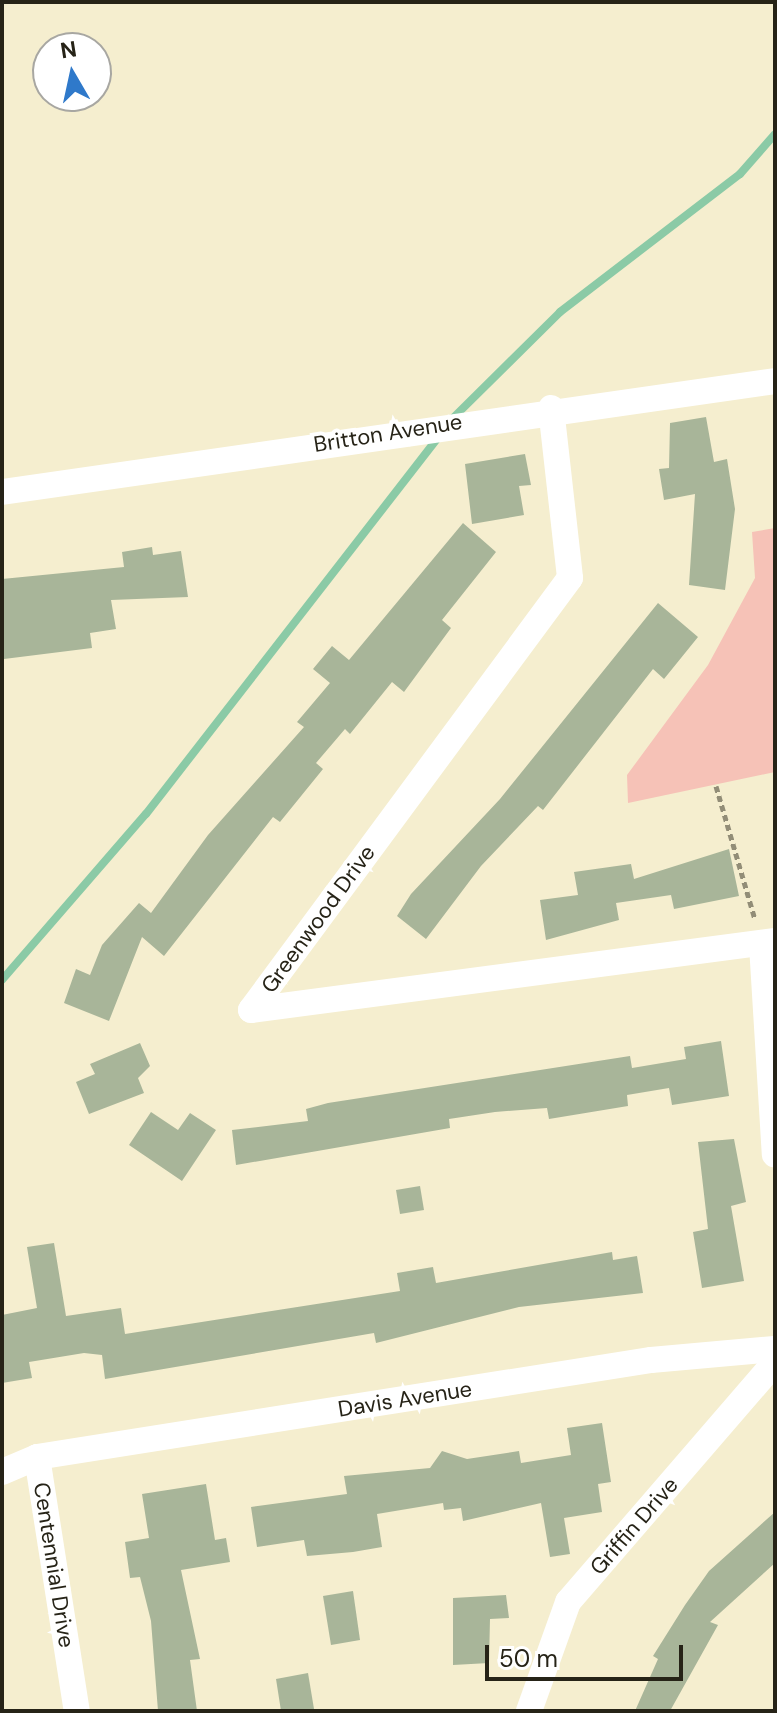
<!DOCTYPE html>
<style>
body{margin:0}
#map{position:relative;width:777px;height:1713px;overflow:hidden;background:#f5eecf;font-family:"DM Sans",sans-serif}
div>[style]{position:absolute}
.green>*{inset:0;background:#f6c2b7}
.stream>*{height:8px;margin:-4px;padding:0 4px;transform-origin:4px;border-radius:4px;background:#8bcaa6}
.building>*{inset:0;background:#a8b599}
.path>*{height:5px;margin-top:-2.5px;transform-origin:0;background:repeating-linear-gradient(90deg,#928d77 0 6px,transparent 0 10px)}
.street>*{height:26px;margin:-13px;padding:0 13px;transform-origin:13px;border-radius:13px;background:#fff}
span{translate:-50% -50%;white-space:nowrap;text-align:center;line-height:1.15;-webkit-text-stroke:8px #fff;paint-order:stroke}
.street-label{font-size:22px;color:#262317}
.frame{position:absolute;inset:0;border:4px solid #262317;pointer-events:none}
.north{position:absolute;left:32px;top:32px;width:80px;height:80px;box-sizing:border-box;background:#fff;border:2px solid #a8a7a2;border-radius:50%;rotate:351deg;font-size:22px;font-weight:700;line-height:32px;text-align:center;color:#262317}
.north::after{content:'';display:block;margin:auto;width:28px;height:36px;background:#2f79ca;clip-path:polygon(50% 0,100% 100%,50% 72%,0 100%)}
.scale{position:absolute;left:485px;top:1645px;width:198px;height:36px;box-sizing:border-box;border:4px solid #262317;border-top:0;padding-left:10px;font-size:24px;line-height:28px;white-space:nowrap;color:#262317;-webkit-text-stroke:6px #fff;paint-order:stroke}
</style>
<div id="map">
<div class="green">
<div style="clip-path:polygon(775px 528px,775px 772px,628px 803px,627px 775px,708px 665px,755px 578px,752px 532px)"></div>
</div>
<div class="stream">
<div style="left:450px;top:421px;width:155px;rotate:-44.7deg"></div>
<div style="left:560px;top:312px;width:227px;rotate:-37.5deg"></div>
<div style="left:740px;top:174px;width:53px;rotate:-48.8deg"></div>
<div style="left:2px;top:980px;width:220px;rotate:-49.1deg"></div>
<div style="left:146px;top:814px;width:480px;rotate:-52.2deg"></div>
</div>
<div class="building">
<div style="clip-path:polygon(706px 417px,714px 462px,727px 459px,735px 509px,725px 590px,689px 585px,695px 494px,664px 500px,659px 469px,669px 468px,670px 423px)"></div>
<div style="clip-path:polygon(525px 454px,531px 485px,519px 486px,524px 515px,472px 524px,465px 464px)"></div>
<div style="clip-path:polygon(463px 523px,496px 552px,442px 620px,451px 628px,404px 692px,392px 682px,350px 734px,345px 729px,316px 763px,323px 769px,280px 822px,273px 817px,164px 956px,142px 937px,109px 1021px,64px 1003px,76px 969px,90px 975px,102px 945px,139px 903px,151px 913px,208px 835px,304px 727px,297px 722px,330px 683px,313px 669px,332px 646px,349px 660px)"></div>
<div style="clip-path:polygon(152px 547px,153px 555px,181px 551px,188px 597px,111px 600px,116px 629px,90px 633px,92px 648px,4px 659px,2px 579px,124px 567px,122px 552px)"></div>
<div style="clip-path:polygon(658px 603px,698px 637px,664px 679px,653px 669px,543px 810px,538px 806px,481px 866px,426px 939px,397px 916px,411px 894px,500px 799px)"></div>
<div style="clip-path:polygon(729px 849px,739px 896px,674px 909px,671px 895px,616px 903px,619px 920px,546px 940px,540px 900px,578px 895px,574px 872px,631px 864px,634px 879px)"></div>
<div style="clip-path:polygon(721px 1041px,729px 1096px,672px 1105px,669px 1088px,627px 1095px,628px 1106px,549px 1119px,547px 1108px,495px 1112px,449px 1119px,450px 1128px,236px 1165px,232px 1130px,308px 1121px,306px 1109px,328px 1103px,630px 1056px,632px 1068px,686px 1059px,684px 1047px)"></div>
<div style="clip-path:polygon(140px 1043px,150px 1066px,138px 1078px,144px 1093px,89px 1114px,76px 1082px,95px 1074px,90px 1064px)"></div>
<div style="clip-path:polygon(151px 1112px,178px 1130px,190px 1113px,216px 1130px,182px 1181px,129px 1145px)"></div>
<div style="clip-path:polygon(734px 1139px,746px 1202px,731px 1206px,744px 1281px,702px 1288px,693px 1232px,708px 1229px,698px 1142px)"></div>
<div style="clip-path:polygon(420px 1186px,424px 1210px,400px 1214px,396px 1190px)"></div>
<div style="clip-path:polygon(54px 1243px,66px 1316px,121px 1308px,125px 1334px,400px 1291px,397px 1273px,433px 1267px,436px 1283px,612px 1252px,613px 1260px,637px 1256px,643px 1293px,519px 1307px,376px 1343px,374px 1333px,105px 1379px,102px 1355px,84px 1353px,29px 1362px,32px 1378px,2px 1383px,2px 1315px,37px 1308px,27px 1247px)"></div>
<div style="clip-path:polygon(602px 1423px,611px 1482px,598px 1484px,602px 1512px,564px 1518px,570px 1554px,550px 1557px,541px 1503px,463px 1521px,461px 1508px,444px 1510px,443px 1503px,377px 1514px,382px 1547px,353px 1552px,307px 1556px,304px 1540px,257px 1547px,251px 1507px,347px 1494px,344px 1476px,430px 1468px,442px 1451px,467px 1459px,519px 1451px,521px 1463px,571px 1455px,567px 1428px)"></div>
<div style="clip-path:polygon(206px 1484px,215px 1540px,226px 1538px,230px 1562px,181px 1570px,200px 1659px,190px 1660px,197px 1711px,158px 1711px,151px 1621px,140px 1577px,130px 1578px,125px 1542px,149px 1538px,142px 1494px)"></div>
<div style="clip-path:polygon(775px 1512px,775px 1563px,710px 1622px,718px 1625px,670px 1711px,635px 1711px,658px 1659px,653px 1656px,685px 1605px,709px 1571px)"></div>
<div style="clip-path:polygon(353px 1591px,360px 1640px,331px 1645px,323px 1596px)"></div>
<div style="clip-path:polygon(506px 1595px,509px 1618px,490px 1619px,489px 1663px,453px 1665px,453px 1598px)"></div>
<div style="clip-path:polygon(308px 1673px,314px 1709px,281px 1711px,276px 1679px)"></div>
</div>
<div class="path">
<div style="left:716px;top:786px;width:139px;rotate:73.7deg"></div>
</div>
<div class="street">
<div style="left:551px;top:408px;width:171px;rotate:83.6deg"></div>
<div style="left:570px;top:578px;width:537px;rotate:126.44deg"></div>
<div style="left:251px;top:1010px;width:529px;rotate:-7.5deg"></div>
<div style="left:2px;top:492px;width:781px;rotate:-8.17deg"></div>
<div style="left:762px;top:945px;width:210px;rotate:86.5deg"></div>
<div style="left:37px;top:1457px;width:622px;rotate:-8.98deg"></div>
<div style="left:651px;top:1360px;width:124px;rotate:-5.1deg"></div>
<div style="left:2px;top:1472px;width:38px;rotate:-23deg"></div>
<div style="left:37px;top:1457px;width:257px;rotate:81.1deg"></div>
<div style="left:529px;top:1711px;width:116px;rotate:-70.3deg"></div>
<div style="left:568px;top:1602px;width:317px;rotate:-49.2deg"></div>
</div>
<div class="street-label">
<span style="left:388px;top:433px;rotate:-9deg">Britton Avenue</span>
<span style="left:318px;top:919px;rotate:-54deg">Greenwood Drive</span>
<span style="left:405px;top:1399px;rotate:-9deg">Davis Avenue</span>
<span style="left:634px;top:1526px;rotate:-49deg">Griffin Drive</span>
<span style="left:54px;top:1565px;rotate:81deg">Centennial Drive</span>
</div>
<div class="frame"></div>
<div class="north">N</div>
<div class="scale">50 m</div>
</div>
